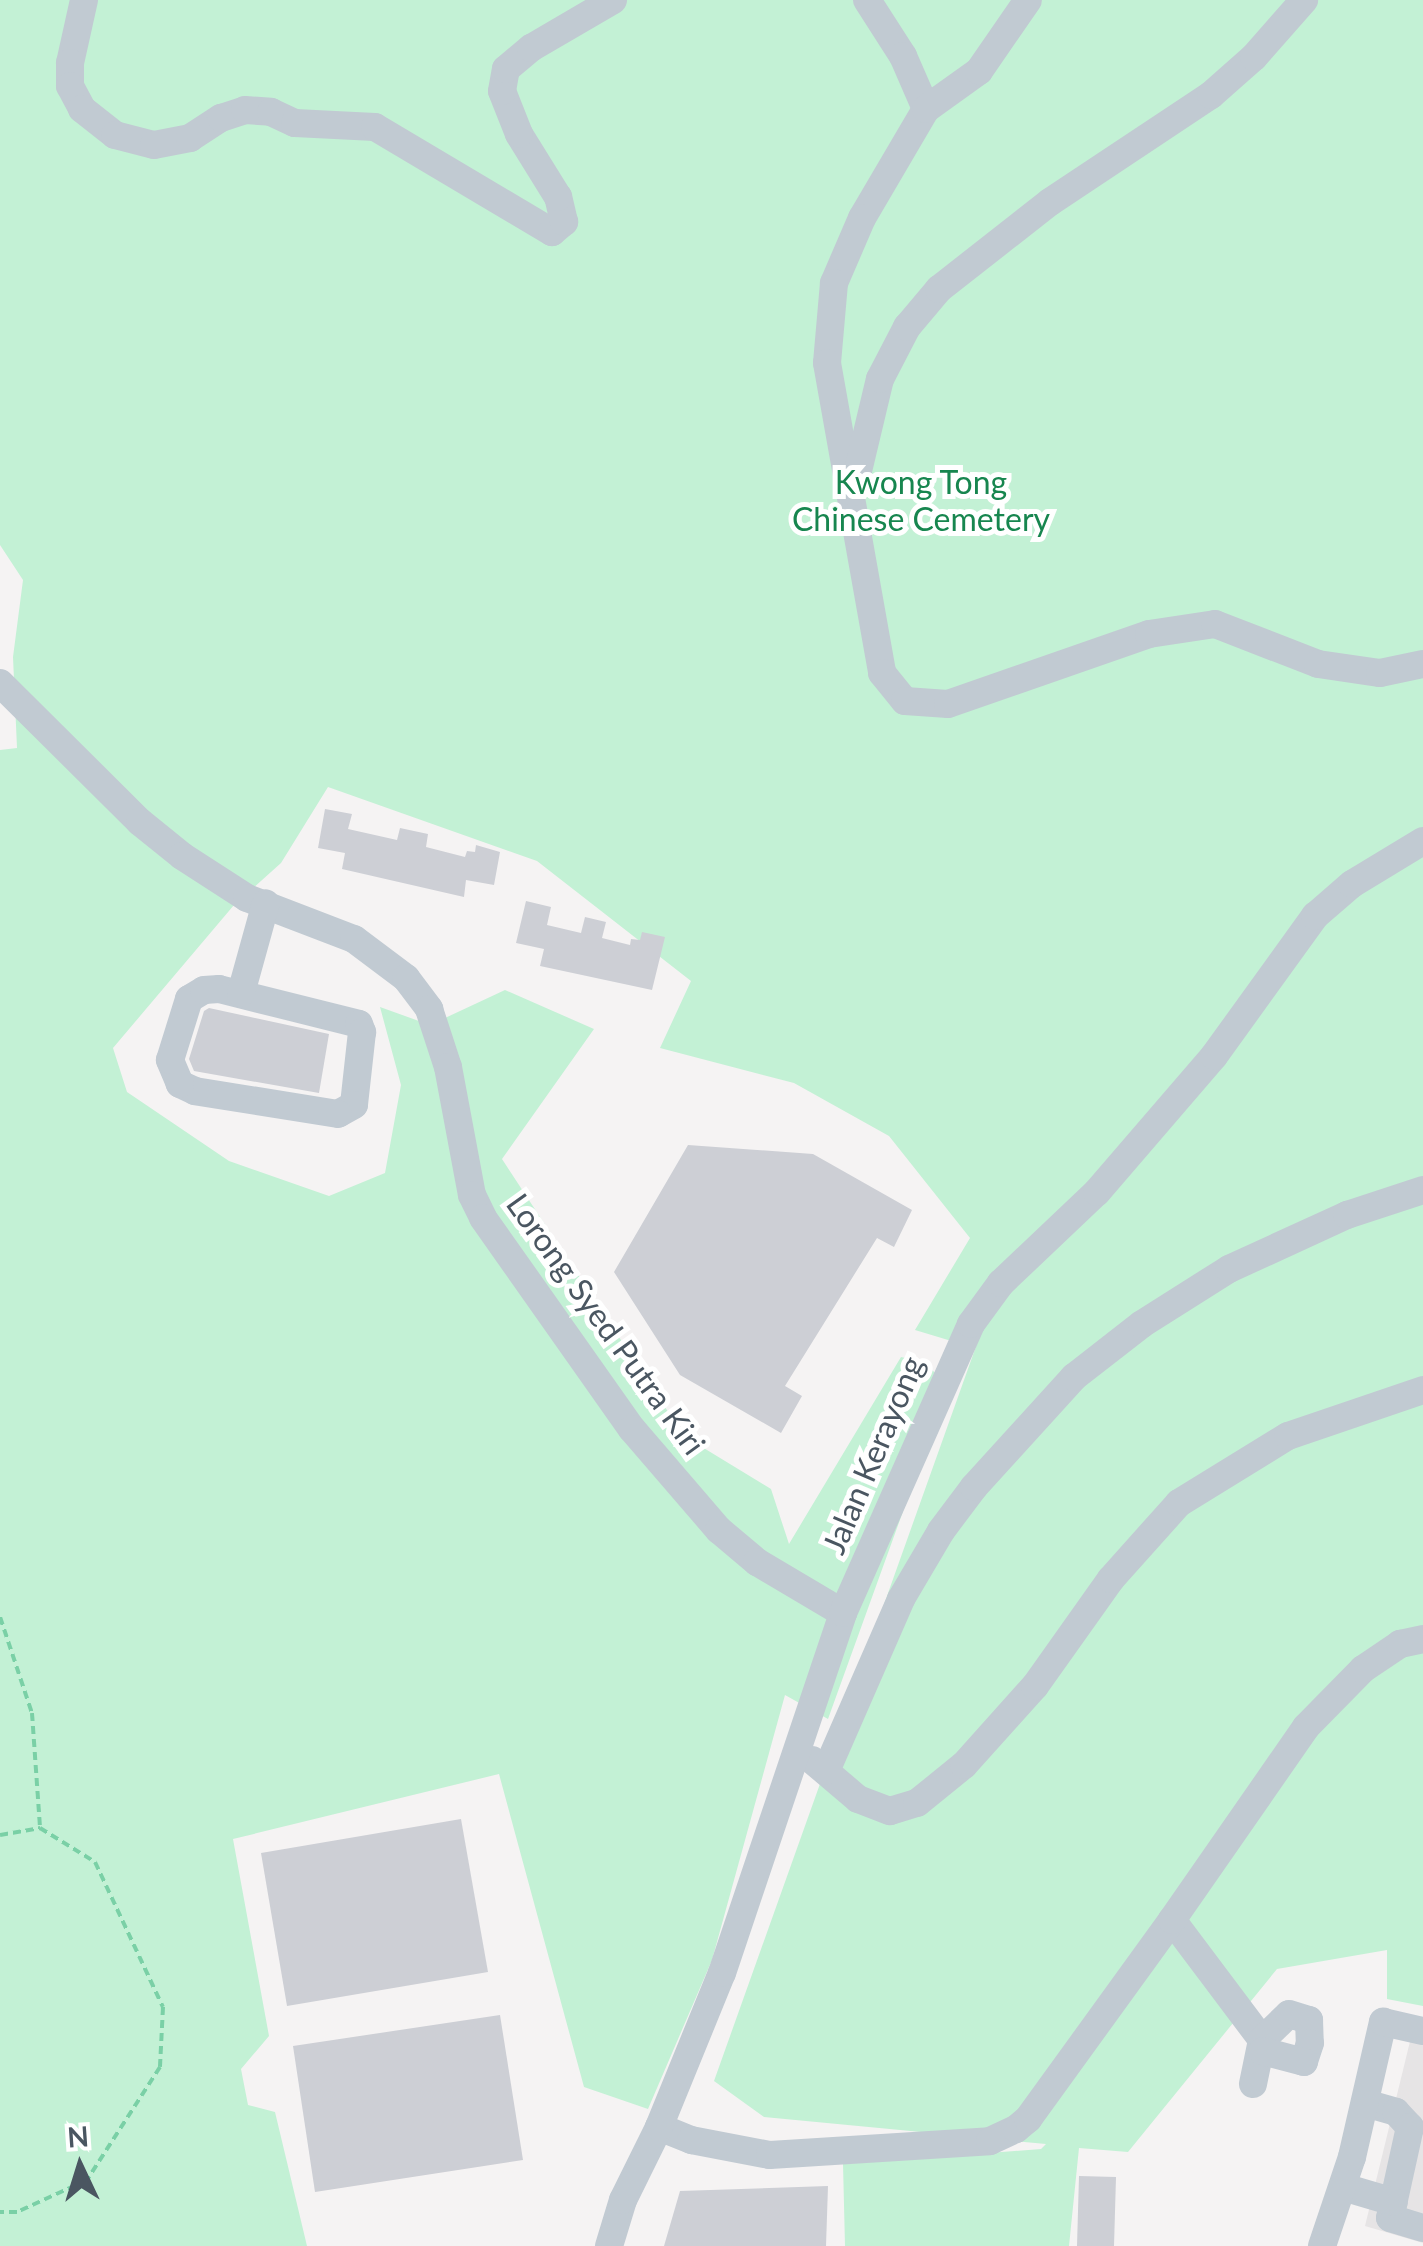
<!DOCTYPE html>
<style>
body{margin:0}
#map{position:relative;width:1423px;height:2246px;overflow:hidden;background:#f5f3f3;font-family:Lato,sans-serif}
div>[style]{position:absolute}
.education>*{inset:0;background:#e6e4e5}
.green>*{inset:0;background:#c3f1d5}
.building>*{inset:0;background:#cdcfd5}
.path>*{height:4px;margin-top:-2px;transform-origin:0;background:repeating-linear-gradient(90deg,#7ad0a6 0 8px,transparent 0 13px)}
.minor>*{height:28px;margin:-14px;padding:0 14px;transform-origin:14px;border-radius:14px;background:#c1cad2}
span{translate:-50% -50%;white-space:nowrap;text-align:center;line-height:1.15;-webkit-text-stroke:10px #fff;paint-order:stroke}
.park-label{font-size:32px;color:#17864f}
.street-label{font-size:32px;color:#4a5661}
.north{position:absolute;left:30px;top:2116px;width:100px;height:100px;-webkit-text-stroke:8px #fff;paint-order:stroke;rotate:356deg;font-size:28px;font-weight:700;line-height:40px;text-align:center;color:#4a5661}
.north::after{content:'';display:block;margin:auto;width:35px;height:45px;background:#4a5661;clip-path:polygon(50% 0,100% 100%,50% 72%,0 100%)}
</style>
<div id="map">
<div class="education">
<div style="clip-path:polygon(1414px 2025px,1423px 2026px,1423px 2243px,1365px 2226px)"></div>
</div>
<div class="green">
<div style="clip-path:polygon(0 0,1423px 0,1423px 2006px,1387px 1999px,1387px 1950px,1277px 1969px,1128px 2152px,1079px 2148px,1069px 2246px,845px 2246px,843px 2164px,1041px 2149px,1046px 2144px,764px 2117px,714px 2081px,984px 1324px,968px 1346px,915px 1330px,970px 1238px,889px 1136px,794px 1083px,660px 1048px,691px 981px,537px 861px,328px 787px,281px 863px,234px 905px,113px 1048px,127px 1092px,229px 1161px,329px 1196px,385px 1173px,401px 1085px,380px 1007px,430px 1025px,505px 990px,594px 1029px,502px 1159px,684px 1436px,771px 1489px,789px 1544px,901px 1357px,922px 1362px,949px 1384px,828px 1719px,785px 1695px,712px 1960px,648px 2109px,584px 2087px,499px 1774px,233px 1839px,269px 2036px,241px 2069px,248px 2105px,275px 2112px,307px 2246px,0 2246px,0 750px,17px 748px,13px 657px,23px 580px,0 545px)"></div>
</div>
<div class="building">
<div style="clip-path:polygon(325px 809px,352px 814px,348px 829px,397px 840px,400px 828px,428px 834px,426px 847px,465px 857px,467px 851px,475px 852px,476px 845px,500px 852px,494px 885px,466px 880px,464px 897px,342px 869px,345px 853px,318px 848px)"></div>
<div style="clip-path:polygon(526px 901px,551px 907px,547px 925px,581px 933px,585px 917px,606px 922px,602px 938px,630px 945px,631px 939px,640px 940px,642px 932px,665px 937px,652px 990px,540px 966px,544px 949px,516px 943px)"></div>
<div style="clip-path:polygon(209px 1008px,329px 1034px,319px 1093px,194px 1071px,189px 1059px,204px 1011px)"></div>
<div style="clip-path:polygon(688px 1145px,813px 1154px,912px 1210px,894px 1247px,877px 1238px,785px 1386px,802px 1396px,781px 1433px,680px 1375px,614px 1272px)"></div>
<div style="clip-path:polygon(461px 1819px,488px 1972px,287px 2006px,261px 1853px)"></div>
<div style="clip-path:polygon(500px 2015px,523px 2160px,315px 2192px,293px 2046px)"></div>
<div style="clip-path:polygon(1079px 2176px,1116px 2177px,1114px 2246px,1077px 2246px)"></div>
<div style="clip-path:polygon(828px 2186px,826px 2246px,664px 2246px,680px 2191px)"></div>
</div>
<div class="path">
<div style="left:0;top:1617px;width:101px;rotate:71.6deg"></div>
<div style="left:32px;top:1713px;width:115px;rotate:86deg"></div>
<div style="left:40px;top:1828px;width:65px;rotate:31.7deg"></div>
<div style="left:95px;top:1862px;width:160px;rotate:64.9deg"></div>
<div style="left:163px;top:2007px;width:60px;rotate:92.9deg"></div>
<div style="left:160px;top:2067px;width:135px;rotate:122.9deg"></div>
<div style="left:87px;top:2180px;width:77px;rotate:155.4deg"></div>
<div style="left:17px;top:2212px;width:17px;rotate:180deg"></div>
<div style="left:0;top:1835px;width:41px;rotate:-9.9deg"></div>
</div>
<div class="minor">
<div style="left:84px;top:0;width:65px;rotate:102.5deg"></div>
<div style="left:70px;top:63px;width:23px;rotate:90deg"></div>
<div style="left:70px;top:86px;width:26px;rotate:62deg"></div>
<div style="left:82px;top:109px;width:42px;rotate:38.2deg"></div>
<div style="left:115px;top:135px;width:40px;rotate:14.4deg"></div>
<div style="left:154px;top:145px;width:37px;rotate:-11deg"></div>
<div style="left:190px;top:138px;width:37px;rotate:-33deg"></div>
<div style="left:221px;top:118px;width:25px;rotate:-18deg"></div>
<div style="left:245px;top:110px;width:26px;rotate:4deg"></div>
<div style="left:271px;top:112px;width:26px;rotate:25deg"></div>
<div style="left:295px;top:123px;width:80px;rotate:2.9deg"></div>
<div style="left:375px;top:127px;width:206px;rotate:30.7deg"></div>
<div style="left:552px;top:232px;width:16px;rotate:-40deg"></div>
<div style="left:564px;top:222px;width:26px;rotate:-103deg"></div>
<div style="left:558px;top:197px;width:74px;rotate:-121.8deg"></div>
<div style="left:519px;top:134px;width:46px;rotate:-111.6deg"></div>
<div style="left:502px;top:91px;width:22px;rotate:-80deg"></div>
<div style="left:506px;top:69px;width:33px;rotate:-40deg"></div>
<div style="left:531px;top:48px;width:95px;rotate:-30.3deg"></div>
<div style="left:867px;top:0;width:67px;rotate:57.3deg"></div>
<div style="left:903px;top:56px;width:58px;rotate:66.5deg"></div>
<div style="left:926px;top:109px;width:126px;rotate:120.4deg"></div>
<div style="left:862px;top:218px;width:71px;rotate:113.3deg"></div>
<div style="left:834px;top:283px;width:80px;rotate:95deg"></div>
<div style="left:827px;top:363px;width:315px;rotate:79.9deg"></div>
<div style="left:882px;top:673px;width:36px;rotate:51deg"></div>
<div style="left:905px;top:701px;width:43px;rotate:4deg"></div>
<div style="left:948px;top:704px;width:213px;rotate:-19.2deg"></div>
<div style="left:1149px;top:634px;width:67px;rotate:-8.6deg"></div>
<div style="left:1215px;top:624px;width:110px;rotate:21.2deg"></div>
<div style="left:1318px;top:664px;width:63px;rotate:8.3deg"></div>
<div style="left:1380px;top:673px;width:44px;rotate:-11.8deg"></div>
<div style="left:926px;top:109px;width:65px;rotate:-35.6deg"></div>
<div style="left:979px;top:71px;width:86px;rotate:-55.4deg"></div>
<div style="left:853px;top:492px;width:116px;rotate:-76.6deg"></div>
<div style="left:880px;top:379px;width:59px;rotate:-62.6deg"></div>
<div style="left:907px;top:327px;width:50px;rotate:-49.9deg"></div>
<div style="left:939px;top:289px;width:141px;rotate:-38.1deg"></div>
<div style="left:1050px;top:202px;width:193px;rotate:-33.6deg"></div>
<div style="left:1211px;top:95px;width:57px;rotate:-41.5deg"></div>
<div style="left:1254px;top:57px;width:76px;rotate:-48.7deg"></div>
<div style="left:0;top:683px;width:197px;rotate:44.8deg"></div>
<div style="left:140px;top:822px;width:54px;rotate:39deg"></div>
<div style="left:182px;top:856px;width:77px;rotate:32.9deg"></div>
<div style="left:247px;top:898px;width:115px;rotate:21deg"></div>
<div style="left:354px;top:939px;width:65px;rotate:36.9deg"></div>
<div style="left:406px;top:978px;width:39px;rotate:53deg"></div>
<div style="left:429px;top:1009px;width:61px;rotate:71.9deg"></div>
<div style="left:448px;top:1067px;width:130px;rotate:79.4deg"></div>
<div style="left:472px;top:1195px;width:25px;rotate:64deg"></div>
<div style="left:483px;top:1218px;width:258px;rotate:54.8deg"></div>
<div style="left:632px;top:1429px;width:133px;rotate:49.3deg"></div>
<div style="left:719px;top:1530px;width:50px;rotate:40.1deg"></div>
<div style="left:757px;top:1562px;width:100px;rotate:30.7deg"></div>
<div style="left:219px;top:989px;width:144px;rotate:14deg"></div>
<div style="left:359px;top:1024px;width:9px;rotate:69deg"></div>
<div style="left:362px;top:1032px;width:73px;rotate:96.3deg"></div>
<div style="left:354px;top:1105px;width:18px;rotate:151deg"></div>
<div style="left:338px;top:1114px;width:145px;rotate:-170.9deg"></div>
<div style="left:195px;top:1091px;width:17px;rotate:-155deg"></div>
<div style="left:180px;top:1084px;width:26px;rotate:-113deg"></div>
<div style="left:170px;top:1060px;width:64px;rotate:-72.7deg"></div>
<div style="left:189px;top:999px;width:17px;rotate:-31deg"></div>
<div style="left:204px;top:990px;width:15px;rotate:-4deg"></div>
<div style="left:241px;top:993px;width:93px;rotate:-74.5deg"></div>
<div style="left:812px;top:1760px;width:60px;rotate:40.3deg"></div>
<div style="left:858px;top:1799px;width:34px;rotate:21deg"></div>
<div style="left:890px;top:1811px;width:28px;rotate:-17deg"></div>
<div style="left:917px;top:1803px;width:60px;rotate:-39deg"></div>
<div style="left:964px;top:1765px;width:106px;rotate:-48.1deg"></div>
<div style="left:1035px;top:1686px;width:131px;rotate:-54.6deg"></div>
<div style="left:1111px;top:1579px;width:102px;rotate:-48.2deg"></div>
<div style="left:1179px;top:1503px;width:128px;rotate:-31.6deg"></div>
<div style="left:1288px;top:1436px;width:143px;rotate:-18.8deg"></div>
<div style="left:826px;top:1771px;width:188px;rotate:-66.4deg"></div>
<div style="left:901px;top:1599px;width:79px;rotate:-59.5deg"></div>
<div style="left:941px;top:1531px;width:55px;rotate:-53.1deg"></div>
<div style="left:974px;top:1487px;width:149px;rotate:-47.7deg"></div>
<div style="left:1074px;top:1377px;width:86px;rotate:-37.9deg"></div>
<div style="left:1142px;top:1324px;width:103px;rotate:-32.3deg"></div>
<div style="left:1229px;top:1269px;width:130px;rotate:-24.6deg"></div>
<div style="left:1347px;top:1215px;width:80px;rotate:-18.2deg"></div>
<div style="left:1172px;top:1920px;width:150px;rotate:53.1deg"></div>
<div style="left:1262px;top:2040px;width:45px;rotate:101.6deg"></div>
<div style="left:1262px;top:2040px;width:37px;rotate:-44deg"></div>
<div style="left:1289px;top:2014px;width:21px;rotate:17deg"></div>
<div style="left:1309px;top:2020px;width:23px;rotate:88deg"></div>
<div style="left:1310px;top:2043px;width:20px;rotate:108deg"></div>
<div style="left:1304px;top:2062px;width:43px;rotate:-165.3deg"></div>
<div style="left:1365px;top:2103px;width:32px;rotate:16deg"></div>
<div style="left:1396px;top:2112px;width:21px;rotate:47deg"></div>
<div style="left:1410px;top:2127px;width:93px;rotate:102.4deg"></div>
<div style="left:1390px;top:2218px;width:34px;rotate:17deg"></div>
<div style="left:659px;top:2127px;width:35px;rotate:22deg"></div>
<div style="left:691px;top:2140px;width:80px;rotate:10.8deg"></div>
<div style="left:770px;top:2155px;width:220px;rotate:-3.6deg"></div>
<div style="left:990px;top:2141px;width:29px;rotate:-25deg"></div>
<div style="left:1016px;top:2129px;width:16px;rotate:-40deg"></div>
<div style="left:1028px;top:2119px;width:246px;rotate:-54.1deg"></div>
<div style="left:1172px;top:1920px;width:235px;rotate:-55.2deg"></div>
<div style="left:1306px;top:1727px;width:81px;rotate:-45.5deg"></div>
<div style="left:1363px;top:1669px;width:45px;rotate:-34deg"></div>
<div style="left:1400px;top:1644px;width:24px;rotate:-12deg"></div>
<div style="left:1343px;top:2187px;width:53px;rotate:16.4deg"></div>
<div style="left:609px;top:2246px;width:48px;rotate:-73.1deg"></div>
<div style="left:623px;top:2200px;width:81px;rotate:-63.7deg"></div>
<div style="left:659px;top:2127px;width:166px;rotate:-67.8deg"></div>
<div style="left:722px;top:1973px;width:380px;rotate:-71.4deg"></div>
<div style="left:843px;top:1613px;width:316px;rotate:-66.1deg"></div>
<div style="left:971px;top:1324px;width:51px;rotate:-53.8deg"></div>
<div style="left:1001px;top:1283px;width:132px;rotate:-43.5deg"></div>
<div style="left:1097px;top:1192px;width:179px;rotate:-49.3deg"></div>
<div style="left:1214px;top:1056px;width:173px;rotate:-54.2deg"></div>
<div style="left:1315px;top:916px;width:49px;rotate:-40.9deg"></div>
<div style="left:1352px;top:884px;width:83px;rotate:-31.2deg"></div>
<div style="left:1322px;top:2246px;width:94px;rotate:-71.4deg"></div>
<div style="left:1352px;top:2157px;width:139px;rotate:-77.1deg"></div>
<div style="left:1383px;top:2022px;width:41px;rotate:12.7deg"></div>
</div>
<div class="park-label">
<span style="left:921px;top:501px">Kwong Tong<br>Chinese Cemetery</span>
</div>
<div class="street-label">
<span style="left:606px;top:1324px;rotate:54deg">Lorong Syed Putra Kiri</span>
<span style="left:873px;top:1455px;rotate:-67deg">Jalan Kerayong</span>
</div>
<div class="north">N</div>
</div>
